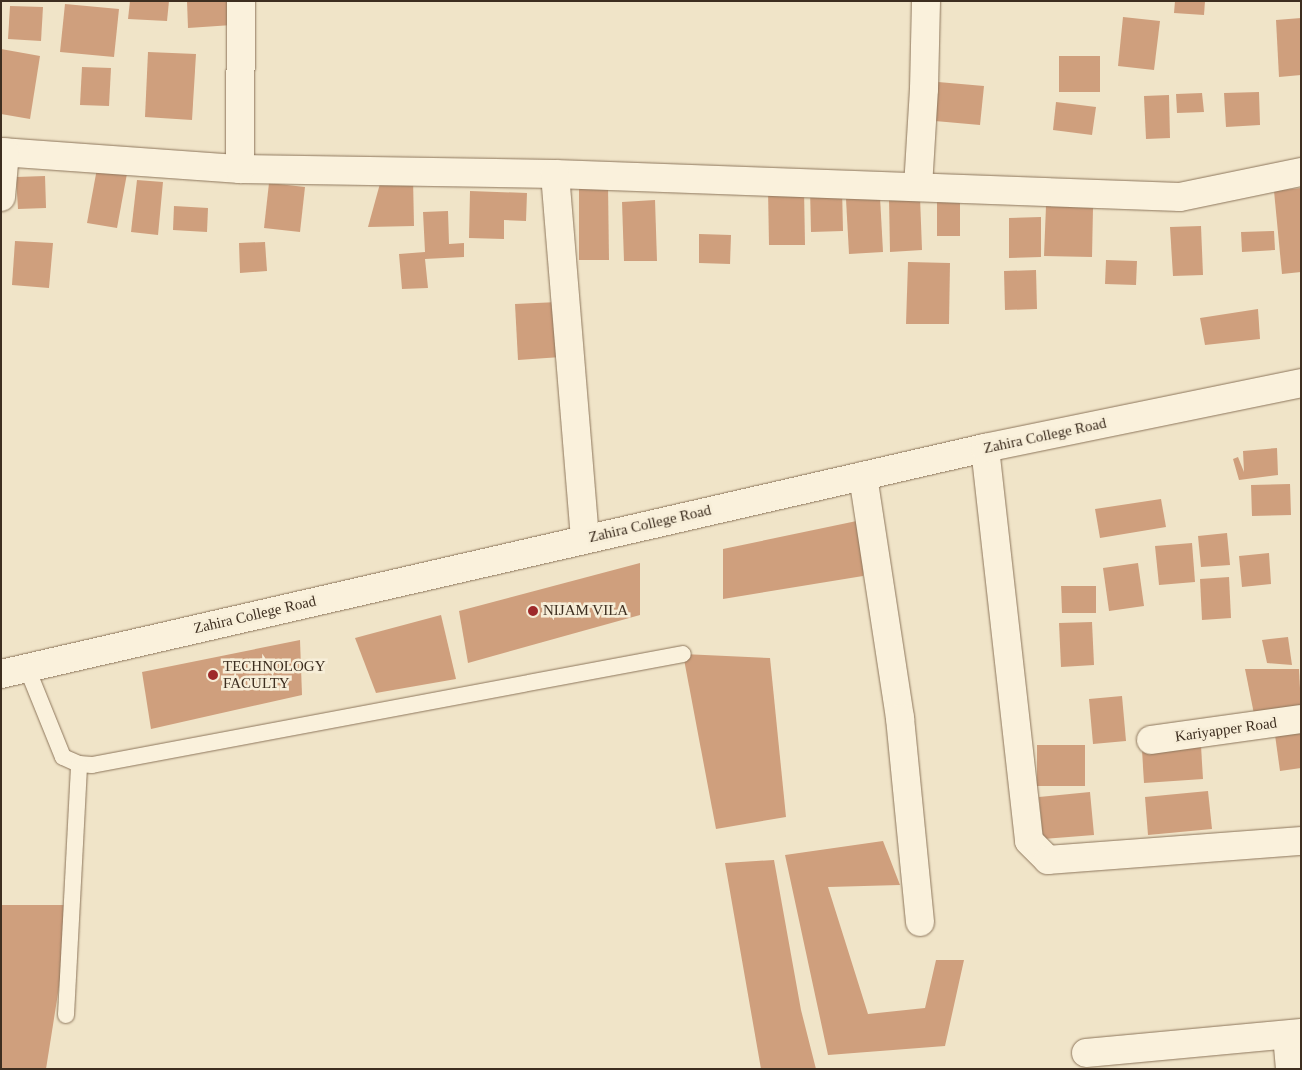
<!DOCTYPE html>
<style>
body{margin:0}
#map{position:relative;width:1302px;height:1070px;overflow:hidden;background:#f0e4c8;font-family:Georgia,serif}
div>[style]{position:absolute}
.building>*{inset:0;background:#cf9f7d}
.roads{filter:drop-shadow(0 0 1px #8d765c) drop-shadow(0 0 1px #8d765c)}
.lane>*{height:16px;margin:-8px;padding:0 8px;transform-origin:8px;border-radius:8px;background:#faf1dc}
.street>*{height:28px;margin:-14px;padding:0 14px;transform-origin:14px;border-radius:14px;background:#faf1dc}
.dots>*{width:14px;height:14px;translate:-50% -50%;box-sizing:border-box;border:2px solid #f7eed8;border-radius:50%}
span{translate:-50% -50%;white-space:nowrap;text-align:center;line-height:1.15;-webkit-text-stroke:5px #f7eed8;paint-order:stroke}
.street-label{font-size:15px;color:#3d2e20}
.poi-label{font-size:15px;color:#3d2e20}
.left{translate:0 -50%;text-align:left}
.frame{position:absolute;inset:0;border:2px solid #3d2e20;pointer-events:none}
</style>
<div id="map">
<div class="building">
<div style="clip-path:polygon(130px 1px,169px 1px,167px 21px,128px 19px)"></div>
<div style="clip-path:polygon(187px 1px,231px 1px,232px 25px,188px 28px)"></div>
<div style="clip-path:polygon(1175px 1px,1205px 1px,1204px 15px,1174px 13px)"></div>
<div style="clip-path:polygon(65px 4px,119px 9px,114px 57px,60px 52px)"></div>
<div style="clip-path:polygon(10px 6px,43px 7px,41px 41px,8px 39px)"></div>
<div style="clip-path:polygon(1123px 17px,1160px 21px,1154px 70px,1118px 66px)"></div>
<div style="clip-path:polygon(1301px 18px,1301px 75px,1279px 77px,1276px 20px)"></div>
<div style="clip-path:polygon(1px 49px,40px 56px,30px 119px,1px 114px)"></div>
<div style="clip-path:polygon(148px 52px,196px 54px,192px 120px,145px 117px)"></div>
<div style="clip-path:polygon(1059px 56px,1100px 56px,1100px 92px,1059px 92px)"></div>
<div style="clip-path:polygon(82px 67px,111px 68px,109px 106px,80px 105px)"></div>
<div style="clip-path:polygon(938px 82px,984px 86px,980px 125px,935px 121px)"></div>
<div style="clip-path:polygon(1259px 92px,1260px 125px,1226px 127px,1224px 93px)"></div>
<div style="clip-path:polygon(1202px 93px,1204px 112px,1177px 113px,1176px 94px)"></div>
<div style="clip-path:polygon(1169px 95px,1170px 138px,1146px 139px,1144px 96px)"></div>
<div style="clip-path:polygon(1056px 102px,1096px 107px,1092px 135px,1053px 130px)"></div>
<div style="clip-path:polygon(98px 163px,128px 168px,117px 228px,87px 223px)"></div>
<div style="clip-path:polygon(45px 176px,46px 208px,18px 209px,16px 177px)"></div>
<div style="clip-path:polygon(413px 178px,414px 226px,368px 227px,381px 180px)"></div>
<div style="clip-path:polygon(137px 180px,163px 182px,158px 235px,131px 232px)"></div>
<div style="clip-path:polygon(269px 183px,305px 187px,300px 232px,264px 228px)"></div>
<div style="clip-path:polygon(579px 184px,608px 184px,609px 260px,579px 260px)"></div>
<div style="clip-path:polygon(810px 188px,842px 188px,843px 231px,811px 232px)"></div>
<div style="clip-path:polygon(1301px 188px,1301px 272px,1282px 274px,1274px 191px)"></div>
<div style="clip-path:polygon(768px 189px,804px 189px,805px 245px,769px 245px)"></div>
<div style="clip-path:polygon(470px 191px,527px 193px,526px 221px,504px 220px,504px 239px,469px 238px)"></div>
<div style="clip-path:polygon(937px 196px,960px 196px,960px 236px,937px 236px)"></div>
<div style="clip-path:polygon(880px 197px,883px 252px,849px 254px,846px 199px)"></div>
<div style="clip-path:polygon(920px 197px,922px 250px,890px 252px,889px 198px)"></div>
<div style="clip-path:polygon(655px 200px,657px 261px,624px 261px,622px 202px)"></div>
<div style="clip-path:polygon(174px 206px,208px 208px,207px 232px,173px 230px)"></div>
<div style="clip-path:polygon(1046px 206px,1093px 208px,1092px 257px,1044px 256px)"></div>
<div style="clip-path:polygon(448px 211px,449px 244px,464px 243px,464px 257px,425px 259px,428px 288px,402px 289px,399px 254px,425px 252px,423px 212px)"></div>
<div style="clip-path:polygon(1041px 217px,1041px 257px,1009px 258px,1009px 218px)"></div>
<div style="clip-path:polygon(1201px 226px,1203px 275px,1173px 276px,1170px 227px)"></div>
<div style="clip-path:polygon(1274px 231px,1275px 250px,1242px 252px,1241px 232px)"></div>
<div style="clip-path:polygon(699px 234px,731px 235px,730px 264px,699px 263px)"></div>
<div style="clip-path:polygon(15px 241px,53px 243px,49px 288px,12px 285px)"></div>
<div style="clip-path:polygon(265px 242px,267px 271px,240px 273px,239px 243px)"></div>
<div style="clip-path:polygon(1106px 260px,1137px 261px,1136px 285px,1105px 284px)"></div>
<div style="clip-path:polygon(908px 262px,950px 263px,949px 324px,906px 324px)"></div>
<div style="clip-path:polygon(1036px 270px,1037px 309px,1005px 310px,1004px 271px)"></div>
<div style="clip-path:polygon(558px 302px,561px 357px,518px 360px,515px 304px)"></div>
<div style="clip-path:polygon(1258px 309px,1260px 339px,1205px 345px,1200px 318px)"></div>
<div style="clip-path:polygon(1277px 448px,1278px 475px,1239px 480px,1233px 459px,1238px 457px,1244px 472px,1243px 451px)"></div>
<div style="clip-path:polygon(1290px 484px,1291px 515px,1252px 516px,1251px 485px)"></div>
<div style="clip-path:polygon(1161px 499px,1166px 527px,1100px 538px,1095px 509px)"></div>
<div style="clip-path:polygon(871px 518px,863px 576px,723px 599px,723px 549px)"></div>
<div style="clip-path:polygon(1227px 533px,1230px 565px,1201px 567px,1198px 536px)"></div>
<div style="clip-path:polygon(1192px 543px,1195px 582px,1159px 585px,1155px 546px)"></div>
<div style="clip-path:polygon(1269px 553px,1271px 584px,1242px 587px,1239px 556px)"></div>
<div style="clip-path:polygon(640px 563px,640px 615px,468px 663px,459px 611px)"></div>
<div style="clip-path:polygon(1138px 563px,1144px 606px,1109px 611px,1103px 568px)"></div>
<div style="clip-path:polygon(1229px 577px,1231px 618px,1202px 620px,1200px 579px)"></div>
<div style="clip-path:polygon(1061px 586px,1096px 586px,1096px 613px,1062px 613px)"></div>
<div style="clip-path:polygon(441px 615px,456px 679px,376px 693px,355px 638px)"></div>
<div style="clip-path:polygon(1092px 622px,1094px 665px,1061px 667px,1059px 623px)"></div>
<div style="clip-path:polygon(1288px 637px,1292px 665px,1267px 663px,1262px 640px)"></div>
<div style="clip-path:polygon(300px 640px,302px 695px,151px 729px,142px 672px)"></div>
<div style="clip-path:polygon(683px 654px,770px 658px,786px 817px,716px 829px)"></div>
<div style="clip-path:polygon(1245px 669px,1299px 669px,1301px 708px,1254px 714px)"></div>
<div style="clip-path:polygon(1122px 696px,1126px 741px,1093px 744px,1089px 699px)"></div>
<div style="clip-path:polygon(1301px 733px,1301px 768px,1280px 771px,1275px 735px)"></div>
<div style="clip-path:polygon(1037px 745px,1085px 745px,1085px 786px,1037px 786px)"></div>
<div style="clip-path:polygon(1201px 746px,1203px 779px,1144px 783px,1142px 750px)"></div>
<div style="clip-path:polygon(1208px 791px,1212px 829px,1148px 835px,1145px 797px)"></div>
<div style="clip-path:polygon(1090px 792px,1094px 835px,1043px 839px,1039px 797px)"></div>
<div style="clip-path:polygon(883px 841px,900px 885px,828px 887px,868px 1014px,925px 1008px,936px 960px,964px 960px,945px 1046px,828px 1055px,785px 855px)"></div>
<div style="clip-path:polygon(774px 860px,801px 1010px,816px 1069px,761px 1069px,725px 863px)"></div>
<div style="clip-path:polygon(1px 905px,72px 905px,46px 1069px,1px 1069px)"></div>
</div>
<div class="roads">
<div class="lane">
<div style="left:27px;top:668px;width:96px;rotate:68deg"></div>
<div style="left:63px;top:757px;width:17px;rotate:24deg"></div>
<div style="left:79px;top:764px;width:13px;rotate:4deg"></div>
<div style="left:92px;top:765px;width:601px;rotate:-10.64deg"></div>
<div style="left:66px;top:1015px;width:251px;rotate:-87deg"></div>
</div>
<div class="street">
<div style="left:1px;top:152px;width:240px;rotate:4.1deg"></div>
<div style="left:240px;top:169px;width:315px;rotate:0.9deg"></div>
<div style="left:555px;top:174px;width:625px;rotate:2.11deg"></div>
<div style="left:1180px;top:197px;width:124px;rotate:-11.7deg"></div>
<div style="left:240px;top:169px;width:168px;rotate:-89.7deg"></div>
<div style="left:555px;top:174px;width:366px;rotate:85.3deg"></div>
<div style="left:918px;top:187px;width:98px;rotate:-86.5deg"></div>
<div style="left:924px;top:89px;width:88px;rotate:-88.7deg"></div>
<div style="left:1px;top:197px;width:45px;rotate:-84.9deg"></div>
<div style="left:985px;top:448px;width:395px;rotate:83.6deg"></div>
<div style="left:1029px;top:841px;width:27px;rotate:45deg"></div>
<div style="left:1048px;top:860px;width:254px;rotate:-4.3deg"></div>
<div style="left:863px;top:476px;width:245px;rotate:81.3deg"></div>
<div style="left:900px;top:718px;width:205px;rotate:84.4deg"></div>
<div style="left:1px;top:674px;width:1010px;rotate:-12.94deg"></div>
<div style="left:985px;top:448px;width:323px;rotate:-11.6deg"></div>
<div style="left:1151px;top:740px;width:151px;rotate:-8deg"></div>
<div style="left:1287px;top:1035px;width:34px;rotate:85deg"></div>
<div style="left:1086px;top:1053px;width:216px;rotate:-5.3deg"></div>
</div>
</div>
<div class="dots">
<div style="left:533px;top:611px;background:#9e2a2b"></div>
<div style="left:213px;top:675px;background:#9e2a2b"></div>
</div>
<div class="street-label">
<span style="left:1045px;top:436px;rotate:-12deg">Zahira College Road</span>
<span style="left:650px;top:524px;rotate:-13deg">Zahira College Road</span>
<span style="left:255px;top:615px;rotate:-13deg">Zahira College Road</span>
<span style="left:1226px;top:730px;rotate:-8deg">Kariyapper Road</span>
</div>
<div class="poi-label">
<span class="left" style="left:543px;top:611px">NIJAM VILA</span>
<span class="left" style="left:223px;top:675px">TECHNOLOGY<br>FACULTY</span>
</div>
<div class="frame"></div>
</div>
